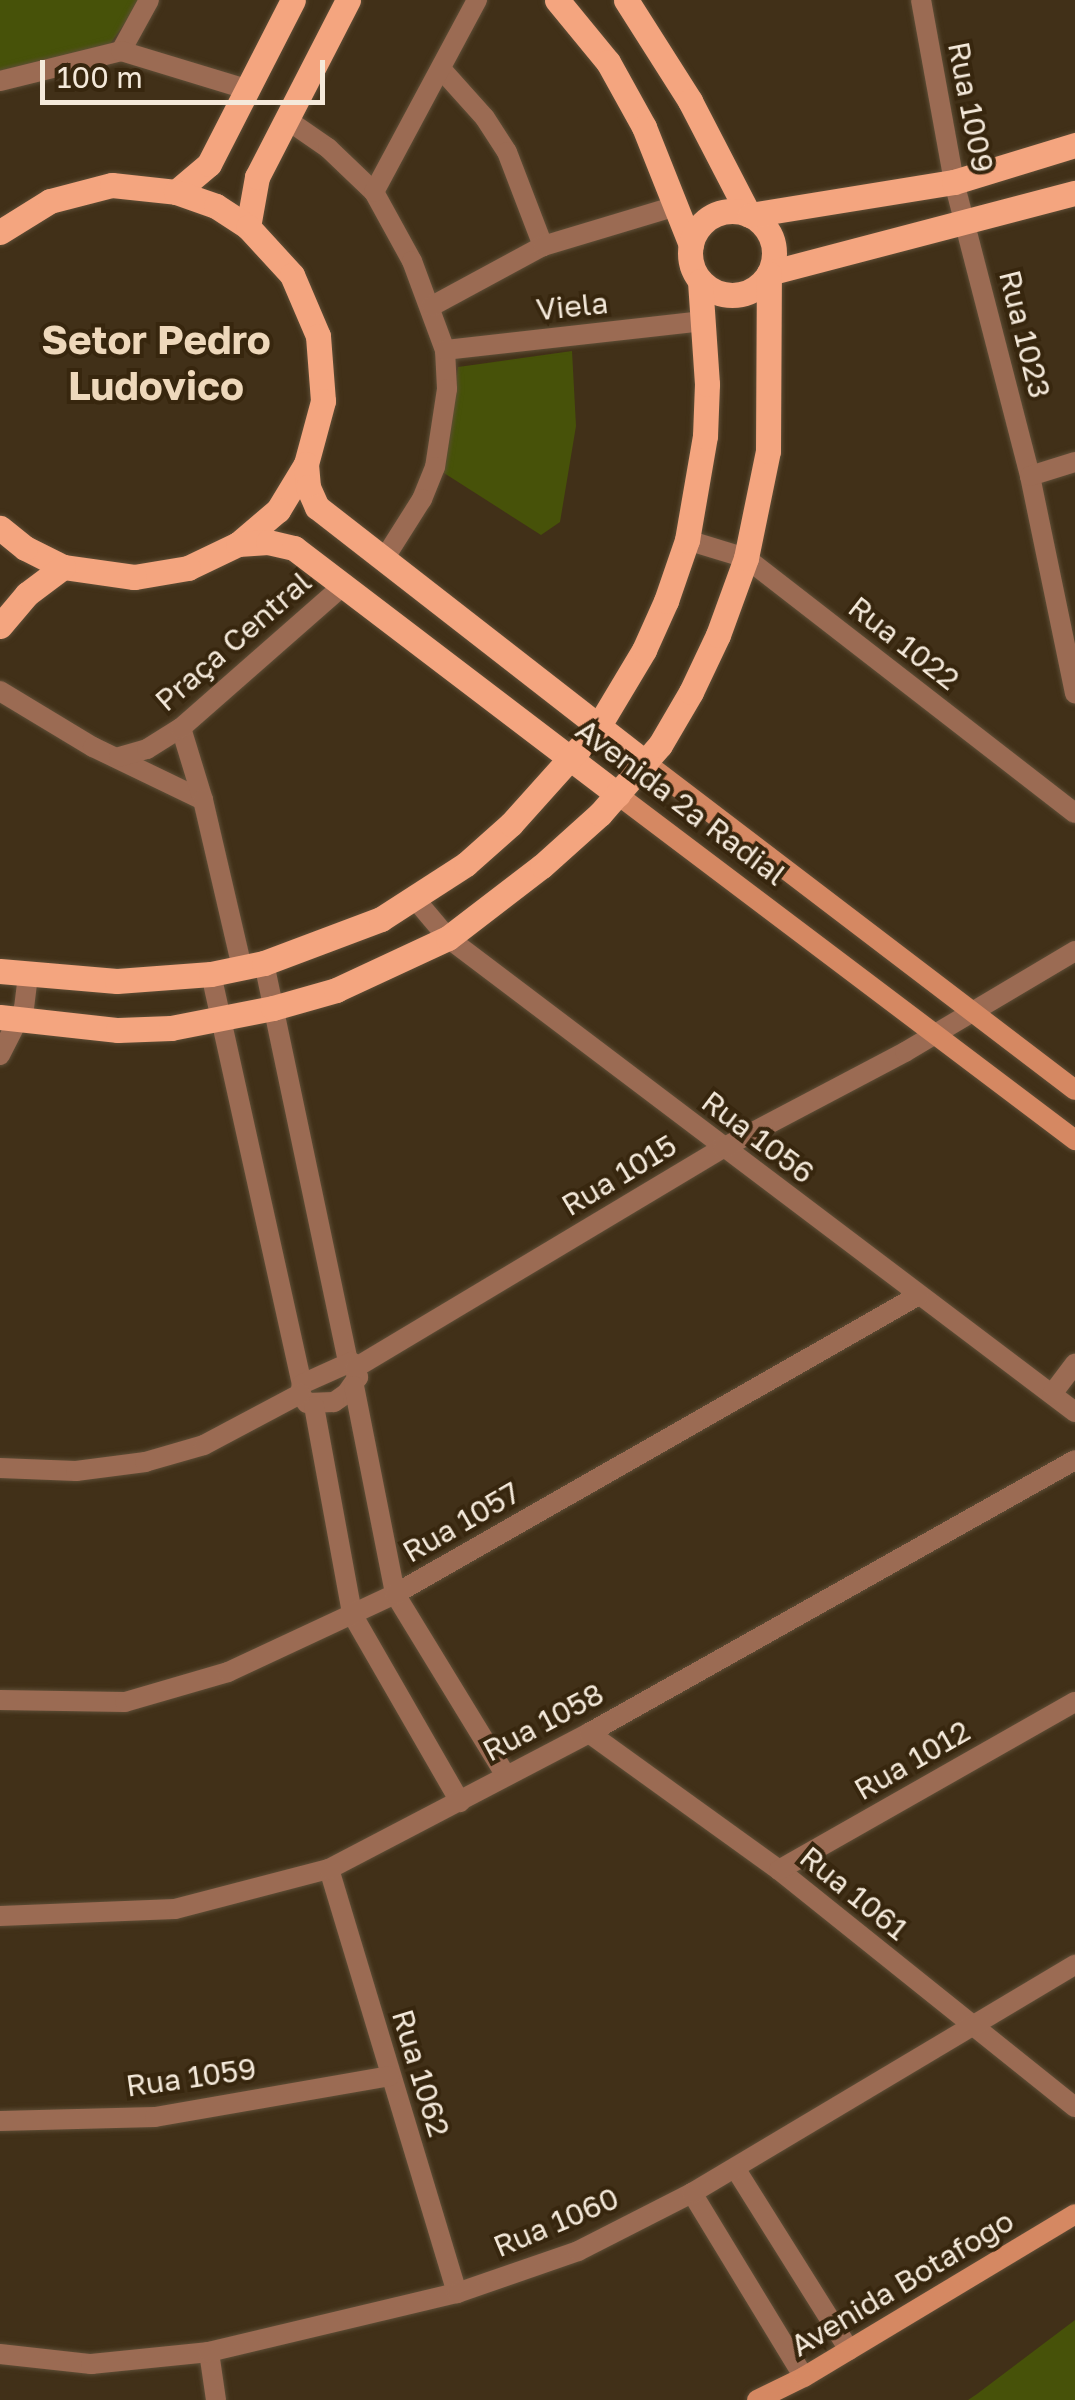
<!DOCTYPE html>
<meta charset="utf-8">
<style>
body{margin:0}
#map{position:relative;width:1075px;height:2400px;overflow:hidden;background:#413018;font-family:"Golos Text",sans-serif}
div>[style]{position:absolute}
.green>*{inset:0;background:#475209}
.roads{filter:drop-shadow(0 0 2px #5e4e37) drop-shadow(0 0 2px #5e4e37)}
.street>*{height:20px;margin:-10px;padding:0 10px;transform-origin:10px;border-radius:10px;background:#9b6b53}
.secondary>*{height:20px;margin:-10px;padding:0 10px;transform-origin:10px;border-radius:10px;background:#d58862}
.primary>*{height:25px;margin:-12.5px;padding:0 12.5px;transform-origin:12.5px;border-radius:12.5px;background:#f4a57f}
.primary>.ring{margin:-12.5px;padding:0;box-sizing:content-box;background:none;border:25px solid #f4a57f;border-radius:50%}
span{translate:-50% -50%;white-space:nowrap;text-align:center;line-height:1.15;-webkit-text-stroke:8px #37260e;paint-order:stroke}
.street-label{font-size:30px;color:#f4e9da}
.district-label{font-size:40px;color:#eed8bb;font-weight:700}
.scale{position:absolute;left:40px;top:60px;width:285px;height:45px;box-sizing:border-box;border:5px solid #f4e9da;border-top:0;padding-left:12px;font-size:30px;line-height:35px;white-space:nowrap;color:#f4e9da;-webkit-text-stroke:8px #37260e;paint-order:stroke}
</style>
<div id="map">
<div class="green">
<div style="clip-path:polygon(0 0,141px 0,108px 47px,0 72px)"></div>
<div style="clip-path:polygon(572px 351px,576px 426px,560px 522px,541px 535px,444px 473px,458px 367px)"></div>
<div style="clip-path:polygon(1075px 2320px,1075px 2400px,968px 2400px,977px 2394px)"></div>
</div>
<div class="roads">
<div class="street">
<div style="left:921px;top:0;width:185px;rotate:79.7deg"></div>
<div style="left:954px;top:182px;width:304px;rotate:75.5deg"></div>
<div style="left:1030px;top:476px;width:222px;rotate:78.3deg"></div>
<div style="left:121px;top:51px;width:58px;rotate:-61.2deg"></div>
<div style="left:442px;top:70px;width:64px;rotate:48.1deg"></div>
<div style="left:485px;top:118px;width:40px;rotate:57.1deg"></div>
<div style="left:507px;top:152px;width:101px;rotate:69deg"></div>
<div style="left:0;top:81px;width:125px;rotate:-13.9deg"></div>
<div style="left:121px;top:51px;width:131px;rotate:16.9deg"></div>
<div style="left:286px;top:119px;width:51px;rotate:34.6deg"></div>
<div style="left:328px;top:148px;width:64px;rotate:43.7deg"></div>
<div style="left:374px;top:192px;width:79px;rotate:61.2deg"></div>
<div style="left:412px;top:261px;width:95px;rotate:69.7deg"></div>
<div style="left:445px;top:350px;width:39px;rotate:87deg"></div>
<div style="left:447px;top:389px;width:79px;rotate:98.7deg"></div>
<div style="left:435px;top:467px;width:35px;rotate:112deg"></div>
<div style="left:422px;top:499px;width:71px;rotate:122.3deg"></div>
<div style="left:374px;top:192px;width:218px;rotate:-61.8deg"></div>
<div style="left:432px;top:306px;width:126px;rotate:-28.4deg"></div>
<div style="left:543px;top:246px;width:139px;rotate:-16.7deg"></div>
<div style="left:445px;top:350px;width:261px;rotate:-6.4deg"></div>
<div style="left:1030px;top:476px;width:47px;rotate:-17.3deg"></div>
<div style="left:687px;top:540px;width:62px;rotate:17deg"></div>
<div style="left:746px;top:558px;width:416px;rotate:37.8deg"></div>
<div style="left:0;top:691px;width:109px;rotate:31.1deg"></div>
<div style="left:93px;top:747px;width:122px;rotate:25.7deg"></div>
<div style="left:181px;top:728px;width:75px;rotate:73deg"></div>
<div style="left:203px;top:800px;width:172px;rotate:76.9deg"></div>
<div style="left:119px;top:757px;width:29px;rotate:-16deg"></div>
<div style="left:147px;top:749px;width:40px;rotate:-32deg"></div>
<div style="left:181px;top:728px;width:218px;rotate:-41.3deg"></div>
<div style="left:415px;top:899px;width:51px;rotate:49.8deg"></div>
<div style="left:448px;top:938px;width:786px;rotate:37.09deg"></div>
<div style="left:264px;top:963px;width:407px;rotate:78.1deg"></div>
<div style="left:211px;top:974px;width:420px;rotate:77.5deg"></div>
<div style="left:0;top:1055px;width:53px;rotate:-62.9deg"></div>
<div style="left:24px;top:1008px;width:32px;rotate:-83deg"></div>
<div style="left:351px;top:1362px;width:17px;rotate:65deg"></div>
<div style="left:358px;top:1377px;width:19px;rotate:125deg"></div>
<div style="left:347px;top:1393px;width:16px;rotate:145deg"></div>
<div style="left:334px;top:1402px;width:27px;rotate:178deg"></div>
<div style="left:307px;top:1403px;width:11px;rotate:-128deg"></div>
<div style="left:300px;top:1394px;width:10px;rotate:-79deg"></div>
<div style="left:302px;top:1384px;width:54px;rotate:-24.2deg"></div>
<div style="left:355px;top:1368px;width:429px;rotate:-30.9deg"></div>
<div style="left:723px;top:1148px;width:206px;rotate:-27.8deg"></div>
<div style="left:905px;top:1052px;width:198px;rotate:-30.7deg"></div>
<div style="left:354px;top:1386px;width:212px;rotate:78.8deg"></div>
<div style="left:395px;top:1594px;width:213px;rotate:58.6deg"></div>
<div style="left:1052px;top:1394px;width:38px;rotate:-53deg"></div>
<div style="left:314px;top:1406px;width:211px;rotate:79.6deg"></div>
<div style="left:352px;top:1614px;width:217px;rotate:60.1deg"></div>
<div style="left:0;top:1468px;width:76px;rotate:2.3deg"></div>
<div style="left:76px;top:1471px;width:70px;rotate:-7.4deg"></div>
<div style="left:145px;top:1462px;width:61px;rotate:-16.1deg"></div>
<div style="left:204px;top:1445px;width:109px;rotate:-28deg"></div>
<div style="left:0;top:1700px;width:125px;rotate:0.9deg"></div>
<div style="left:125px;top:1702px;width:107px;rotate:-16.2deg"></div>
<div style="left:228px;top:1672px;width:184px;rotate:-25deg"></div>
<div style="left:395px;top:1594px;width:603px;rotate:-29.71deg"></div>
<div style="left:589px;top:1733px;width:234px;rotate:35.8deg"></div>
<div style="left:779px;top:1870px;width:379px;rotate:38.7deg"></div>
<div style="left:329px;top:1869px;width:443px;rotate:73.2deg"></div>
<div style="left:779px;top:1870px;width:340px;rotate:-29.6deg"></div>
<div style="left:0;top:1916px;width:175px;rotate:-2.3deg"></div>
<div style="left:175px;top:1909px;width:159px;rotate:-14.6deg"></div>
<div style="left:329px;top:1869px;width:293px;rotate:-27.6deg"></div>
<div style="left:589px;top:1733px;width:557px;rotate:-29.32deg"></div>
<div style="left:0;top:2121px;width:155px;rotate:-1.5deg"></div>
<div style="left:155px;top:2117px;width:238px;rotate:-9.9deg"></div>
<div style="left:735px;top:2168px;width:215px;rotate:57.9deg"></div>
<div style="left:692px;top:2193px;width:215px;rotate:58.7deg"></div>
<div style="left:209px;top:2352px;width:49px;rotate:81.7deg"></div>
<div style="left:0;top:2354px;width:92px;rotate:6.3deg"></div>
<div style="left:91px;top:2364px;width:119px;rotate:-5.8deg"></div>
<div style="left:209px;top:2352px;width:255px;rotate:-13.4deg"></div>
<div style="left:457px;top:2293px;width:128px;rotate:-19.1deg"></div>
<div style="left:578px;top:2251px;width:128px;rotate:-27deg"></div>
<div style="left:692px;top:2193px;width:446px;rotate:-30.8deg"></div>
</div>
<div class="secondary">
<div style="left:646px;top:763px;width:539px;rotate:37.32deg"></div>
<div style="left:618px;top:795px;width:573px;rotate:37.05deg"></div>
<div style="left:757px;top:2400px;width:52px;rotate:-26.1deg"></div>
<div style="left:804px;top:2377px;width:316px;rotate:-31deg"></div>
</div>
<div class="primary">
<div style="left:557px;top:0;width:80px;rotate:50.6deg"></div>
<div style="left:608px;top:62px;width:74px;rotate:61deg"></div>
<div style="left:644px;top:127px;width:127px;rotate:68.3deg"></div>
<div style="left:626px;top:0;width:120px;rotate:57.6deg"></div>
<div style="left:690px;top:101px;width:128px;rotate:62.6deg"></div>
<div style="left:176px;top:192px;width:43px;rotate:-40.3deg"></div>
<div style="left:209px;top:164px;width:184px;rotate:-62.9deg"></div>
<div class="ring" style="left:690px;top:211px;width:59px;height:59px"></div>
<div style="left:750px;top:215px;width:207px;rotate:-9.2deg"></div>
<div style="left:954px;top:182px;width:127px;rotate:-17deg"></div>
<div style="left:248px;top:227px;width:51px;rotate:-79.8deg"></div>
<div style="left:257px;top:177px;width:199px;rotate:-62.8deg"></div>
<div style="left:0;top:232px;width:59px;rotate:-31.8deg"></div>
<div style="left:50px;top:201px;width:64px;rotate:-14.5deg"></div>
<div style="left:112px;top:185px;width:64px;rotate:6.2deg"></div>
<div style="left:176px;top:192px;width:42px;rotate:19.3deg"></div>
<div style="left:216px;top:206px;width:38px;rotate:33deg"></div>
<div style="left:248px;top:227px;width:65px;rotate:47.5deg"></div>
<div style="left:292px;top:275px;width:66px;rotate:66.9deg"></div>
<div style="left:318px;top:336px;width:65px;rotate:85.6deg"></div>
<div style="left:323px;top:401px;width:65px;rotate:105.1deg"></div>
<div style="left:306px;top:464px;width:54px;rotate:121.3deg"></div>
<div style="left:278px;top:510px;width:52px;rotate:139.6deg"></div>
<div style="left:238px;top:544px;width:55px;rotate:154.4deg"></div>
<div style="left:188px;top:568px;width:55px;rotate:170.5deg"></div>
<div style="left:134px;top:577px;width:72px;rotate:-172deg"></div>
<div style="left:63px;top:567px;width:42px;rotate:-153.4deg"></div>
<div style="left:25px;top:548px;width:32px;rotate:-141deg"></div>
<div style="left:769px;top:273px;width:316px;rotate:-14.7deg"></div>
<div style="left:306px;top:464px;width:23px;rotate:85deg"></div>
<div style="left:308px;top:487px;width:22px;rotate:66deg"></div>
<div style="left:317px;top:507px;width:417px;rotate:37.9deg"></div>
<div style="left:238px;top:544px;width:30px;rotate:-4deg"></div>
<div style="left:268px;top:542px;width:27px;rotate:13deg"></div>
<div style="left:294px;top:548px;width:407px;rotate:37.3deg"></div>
<div style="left:0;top:626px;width:42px;rotate:-49.8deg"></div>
<div style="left:27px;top:594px;width:45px;rotate:-36.9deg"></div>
<div style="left:0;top:971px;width:117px;rotate:4.9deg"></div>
<div style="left:117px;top:981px;width:94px;rotate:-4.3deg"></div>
<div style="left:211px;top:974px;width:54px;rotate:-11.7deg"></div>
<div style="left:264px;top:963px;width:125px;rotate:-20.6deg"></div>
<div style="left:381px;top:919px;width:101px;rotate:-32.9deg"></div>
<div style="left:466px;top:864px;width:60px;rotate:-41.6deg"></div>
<div style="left:511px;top:824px;width:130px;rotate:-48.1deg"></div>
<div style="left:598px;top:727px;width:90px;rotate:-59.1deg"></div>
<div style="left:644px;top:650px;width:54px;rotate:-65.8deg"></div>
<div style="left:666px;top:601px;width:65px;rotate:-71deg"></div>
<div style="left:687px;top:540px;width:106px;rotate:-80.2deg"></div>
<div style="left:705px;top:436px;width:52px;rotate:-87.8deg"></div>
<div style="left:707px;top:384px;width:103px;rotate:-93.9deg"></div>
<div style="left:0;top:1017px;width:119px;rotate:6.3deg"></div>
<div style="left:118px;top:1030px;width:53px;rotate:-2.2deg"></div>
<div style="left:171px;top:1028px;width:104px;rotate:-11.1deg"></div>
<div style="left:273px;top:1008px;width:66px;rotate:-15.9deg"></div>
<div style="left:336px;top:990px;width:123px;rotate:-24.9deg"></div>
<div style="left:448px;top:938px;width:118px;rotate:-37.5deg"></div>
<div style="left:542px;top:866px;width:78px;rotate:-41.9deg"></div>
<div style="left:600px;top:814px;width:91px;rotate:-49deg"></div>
<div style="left:660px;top:745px;width:61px;rotate:-59.7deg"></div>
<div style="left:691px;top:692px;width:63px;rotate:-64.7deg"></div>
<div style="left:718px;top:635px;width:82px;rotate:-70deg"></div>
<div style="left:746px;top:558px;width:109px;rotate:-78.4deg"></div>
<div style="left:768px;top:451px;width:177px;rotate:-89.7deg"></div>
</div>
</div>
<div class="street-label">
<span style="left:971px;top:107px;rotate:79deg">Rua 1009</span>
<span style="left:572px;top:306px;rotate:-6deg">Viela</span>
<span style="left:1025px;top:334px;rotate:76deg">Rua 1023</span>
<span style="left:233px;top:641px;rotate:-41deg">Praça Central</span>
<span style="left:904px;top:643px;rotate:38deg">Rua 1022</span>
<span style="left:681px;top:802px;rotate:37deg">Avenida 2ª Radial</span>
<span style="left:758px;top:1137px;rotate:37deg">Rua 1056</span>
<span style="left:619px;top:1175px;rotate:-31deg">Rua 1015</span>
<span style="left:461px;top:1522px;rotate:-30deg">Rua 1057</span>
<span style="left:543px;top:1722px;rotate:-28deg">Rua 1058</span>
<span style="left:912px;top:1760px;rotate:-30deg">Rua 1012</span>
<span style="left:854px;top:1893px;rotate:39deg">Rua 1061</span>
<span style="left:421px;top:2073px;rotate:73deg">Rua 1062</span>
<span style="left:191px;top:2077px;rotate:-8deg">Rua 1059</span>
<span style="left:556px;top:2222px;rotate:-23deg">Rua 1060</span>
<span style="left:902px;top:2283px;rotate:-31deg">Avenida Botafogo</span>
</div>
<div class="district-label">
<span style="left:156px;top:362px">Setor Pedro<br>Ludovico</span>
</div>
<div class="scale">100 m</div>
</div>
